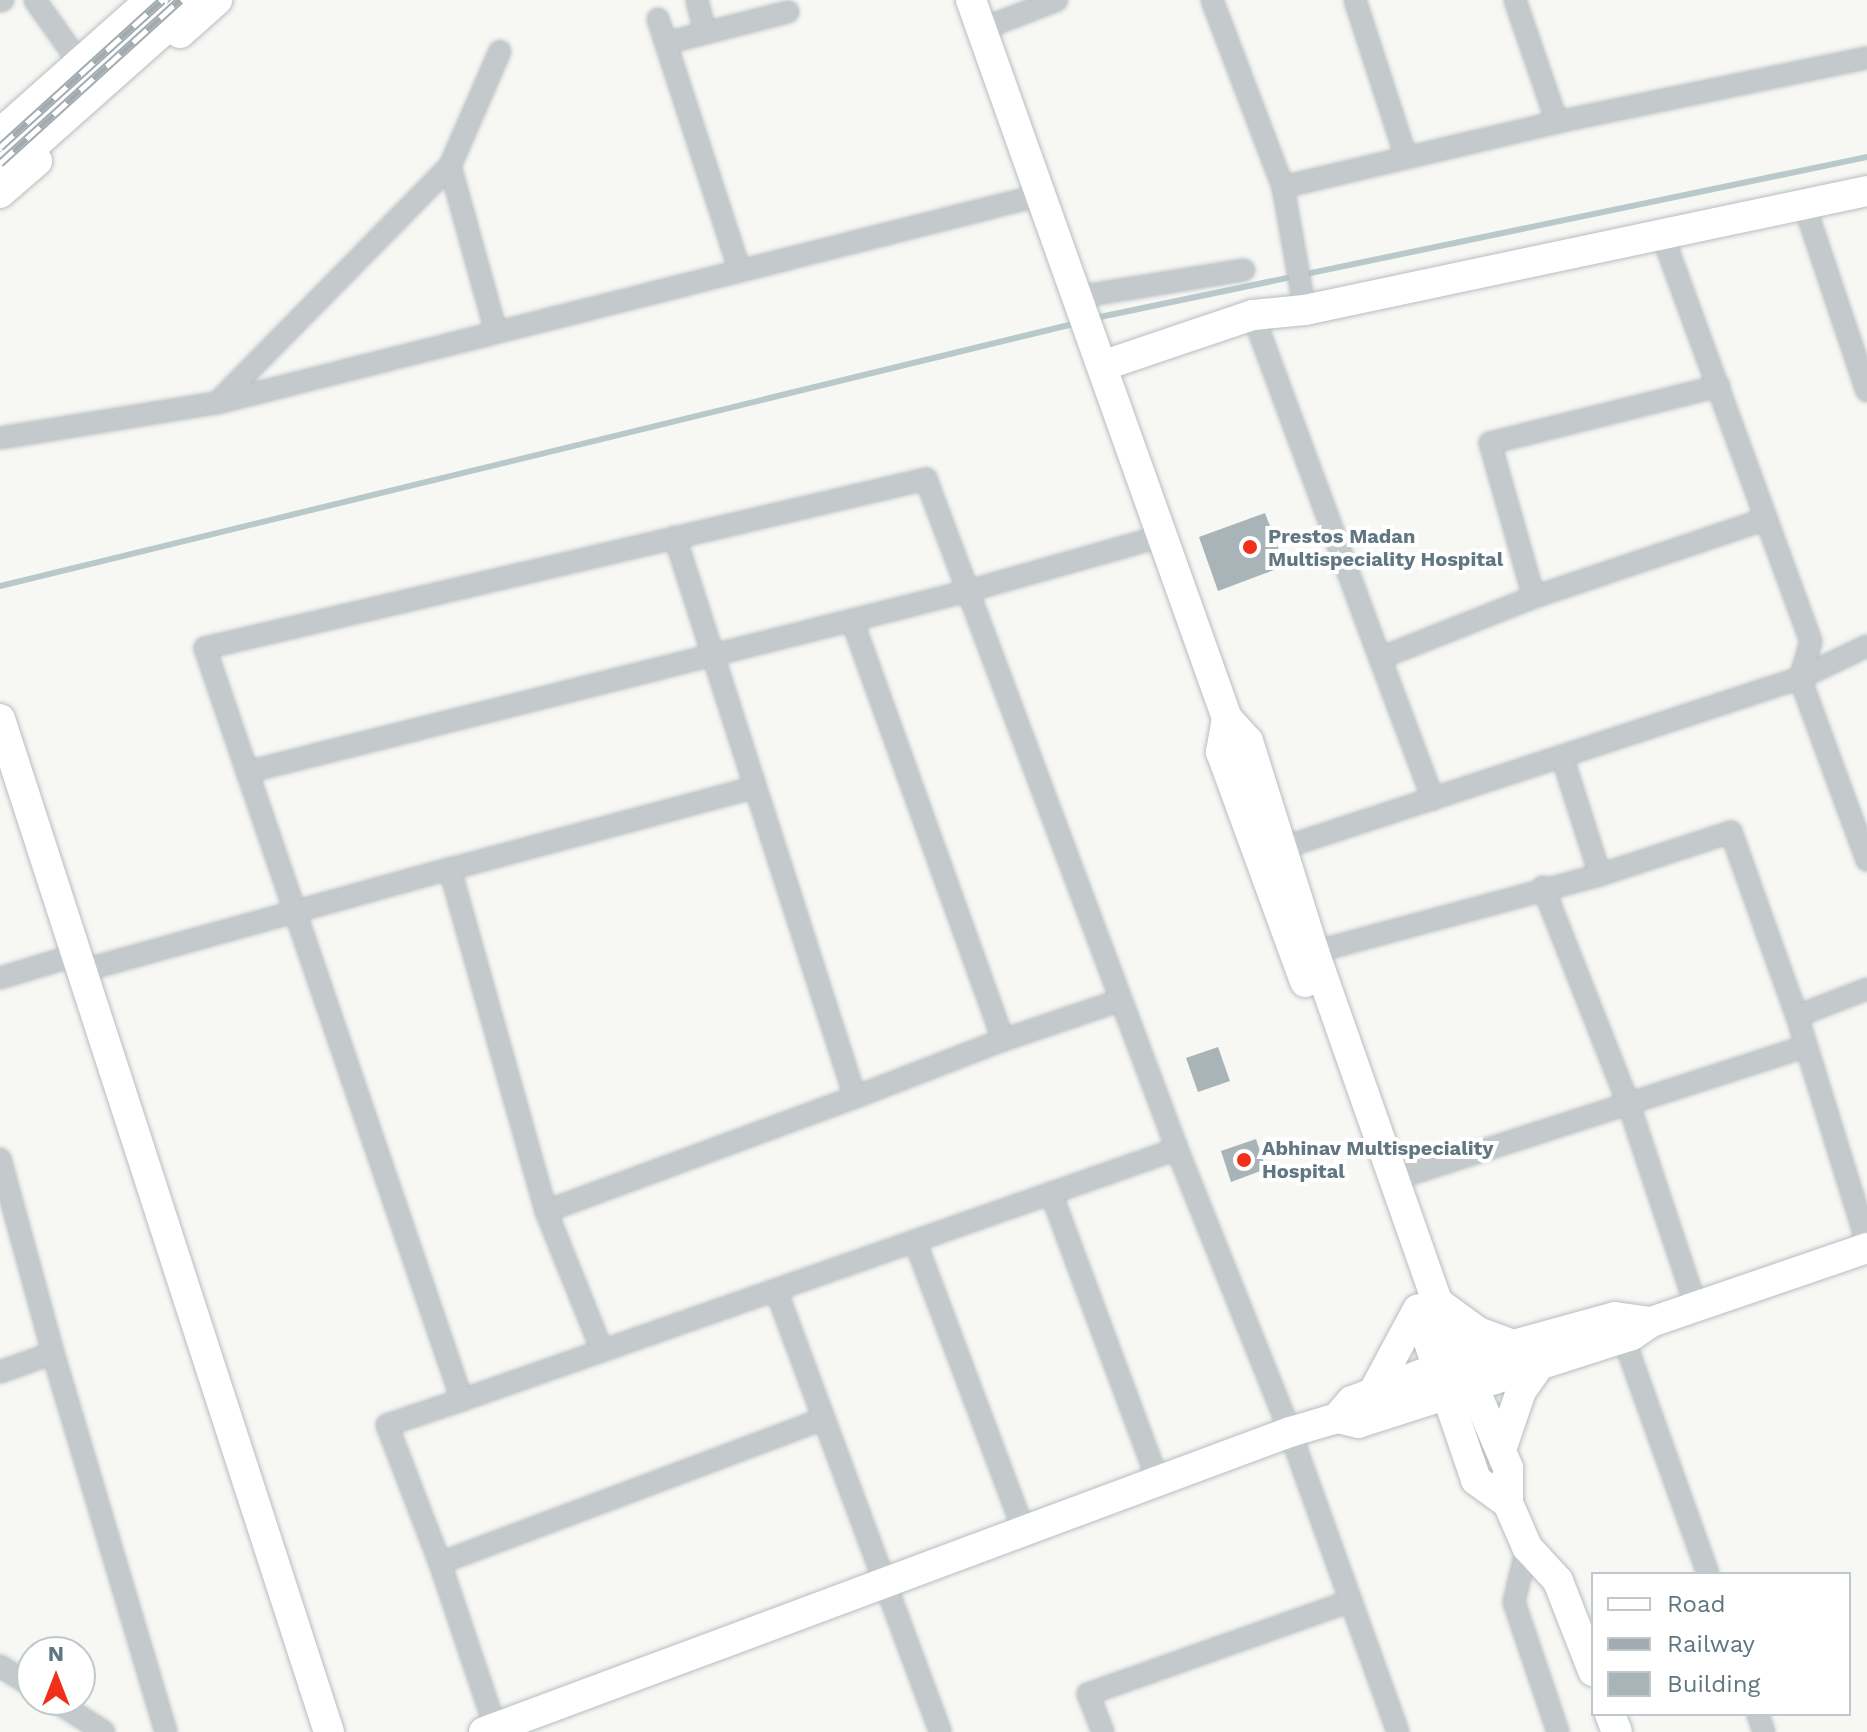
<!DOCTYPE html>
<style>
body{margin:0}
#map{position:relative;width:1867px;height:1732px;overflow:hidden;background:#f7f7f4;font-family:"Work Sans",sans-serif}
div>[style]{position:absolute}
.stream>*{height:6px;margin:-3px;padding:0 3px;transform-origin:3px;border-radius:3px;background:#b9c9cb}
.building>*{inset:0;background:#a8b4b8}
.roads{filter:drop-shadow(0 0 2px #b6bdc0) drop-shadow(0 0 2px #b6bdc0)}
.street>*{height:20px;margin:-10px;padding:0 10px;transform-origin:10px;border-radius:10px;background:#c4c9cc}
.secondary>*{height:30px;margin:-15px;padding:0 15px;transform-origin:15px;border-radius:15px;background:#fff}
.primary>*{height:32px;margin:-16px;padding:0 16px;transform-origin:16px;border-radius:16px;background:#fff}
.rail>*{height:9px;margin-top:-4.5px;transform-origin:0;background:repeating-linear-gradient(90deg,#fff 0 18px,#a2abaf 0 36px);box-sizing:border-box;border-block:2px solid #a2abaf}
.dots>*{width:22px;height:22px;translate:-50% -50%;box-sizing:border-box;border:4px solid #fff;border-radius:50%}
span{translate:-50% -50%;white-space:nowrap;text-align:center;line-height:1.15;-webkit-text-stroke:8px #fff;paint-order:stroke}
.poi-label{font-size:20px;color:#607781;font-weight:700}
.left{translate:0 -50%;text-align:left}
.legend{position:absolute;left:1591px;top:1572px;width:260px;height:144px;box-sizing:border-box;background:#fff;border:2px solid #bfc9cd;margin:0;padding:10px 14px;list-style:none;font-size:24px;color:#607781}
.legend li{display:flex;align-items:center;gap:16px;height:40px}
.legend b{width:40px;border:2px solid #bfc9cd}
.north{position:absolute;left:16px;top:1636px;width:80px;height:80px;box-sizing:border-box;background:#fff;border:2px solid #bfc9cd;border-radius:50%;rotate:0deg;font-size:22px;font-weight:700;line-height:32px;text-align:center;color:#607781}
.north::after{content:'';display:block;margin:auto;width:28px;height:36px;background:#f0301b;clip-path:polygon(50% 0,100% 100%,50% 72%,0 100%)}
</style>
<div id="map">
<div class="stream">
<div style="left:1095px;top:318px;width:789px;rotate:-11.78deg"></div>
<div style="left:0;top:586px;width:1109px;rotate:-13.72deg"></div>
</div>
<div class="building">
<div style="clip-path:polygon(1265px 513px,1285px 566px,1218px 591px,1199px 537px)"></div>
<div style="clip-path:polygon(1218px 1047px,1230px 1081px,1198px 1092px,1186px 1058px)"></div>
<div style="clip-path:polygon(1256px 1139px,1266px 1169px,1231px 1182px,1221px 1151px)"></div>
</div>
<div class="roads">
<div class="street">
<div style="left:35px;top:0;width:71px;rotate:54.7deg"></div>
<div style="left:697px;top:0;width:34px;rotate:76deg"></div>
<div style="left:1212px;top:0;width:200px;rotate:69.2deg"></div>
<div style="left:1283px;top:187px;width:125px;rotate:79.9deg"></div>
<div style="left:1355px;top:0;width:165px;rotate:72deg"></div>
<div style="left:1515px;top:0;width:129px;rotate:71deg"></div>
<div style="left:0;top:1px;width:3px;rotate:-18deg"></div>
<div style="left:658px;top:19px;width:262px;rotate:72deg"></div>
<div style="left:982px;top:29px;width:80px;rotate:-21.1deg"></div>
<div style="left:666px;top:43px;width:126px;rotate:-14.3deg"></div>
<div style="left:450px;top:166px;width:172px;rotate:74.5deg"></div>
<div style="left:1283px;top:187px;width:282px;rotate:-13.3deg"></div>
<div style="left:1557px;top:122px;width:317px;rotate:-11.7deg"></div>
<div style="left:1804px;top:204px;width:197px;rotate:71.4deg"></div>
<div style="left:1663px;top:237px;width:431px;rotate:69.9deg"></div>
<div style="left:1811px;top:642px;width:38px;rotate:107deg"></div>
<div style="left:1077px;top:297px;width:169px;rotate:-9.2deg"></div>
<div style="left:1253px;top:315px;width:366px;rotate:69.7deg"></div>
<div style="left:1380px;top:658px;width:166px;rotate:-21.6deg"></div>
<div style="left:1719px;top:386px;width:236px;rotate:166deg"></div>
<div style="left:1490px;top:443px;width:160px;rotate:74.1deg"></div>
<div style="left:1534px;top:597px;width:245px;rotate:-18.6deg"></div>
<div style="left:217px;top:403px;width:332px;rotate:-45.5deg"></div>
<div style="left:450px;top:166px;width:125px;rotate:-66.5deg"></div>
<div style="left:0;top:438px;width:220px;rotate:-9.2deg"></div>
<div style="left:217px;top:403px;width:850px;rotate:-14.17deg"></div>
<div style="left:926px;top:479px;width:715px;rotate:69.46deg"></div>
<div style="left:1177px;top:1149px;width:758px;rotate:160.66deg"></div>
<div style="left:462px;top:1400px;width:795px;rotate:-108.87deg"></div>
<div style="left:205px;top:648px;width:741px;rotate:-13.19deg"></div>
<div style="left:675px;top:537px;width:588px;rotate:72.18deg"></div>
<div style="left:855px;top:1097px;width:329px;rotate:159.7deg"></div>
<div style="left:546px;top:1211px;width:355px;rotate:-105.7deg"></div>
<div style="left:450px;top:869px;width:314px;rotate:-15deg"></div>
<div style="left:852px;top:620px;width:446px;rotate:70.2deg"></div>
<div style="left:1003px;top:1040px;width:159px;rotate:158.9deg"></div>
<div style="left:1380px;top:658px;width:151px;rotate:69.4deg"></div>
<div style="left:1800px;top:678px;width:74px;rotate:-25.5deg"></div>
<div style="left:1562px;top:756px;width:125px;rotate:72.3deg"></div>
<div style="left:247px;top:772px;width:743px;rotate:-14.09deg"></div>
<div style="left:968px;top:591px;width:202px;rotate:-15.8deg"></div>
<div style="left:1270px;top:852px;width:558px;rotate:-18.18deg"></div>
<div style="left:1800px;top:678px;width:194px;rotate:69.8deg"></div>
<div style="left:1543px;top:887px;width:234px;rotate:68.5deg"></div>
<div style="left:1629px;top:1105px;width:212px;rotate:71.6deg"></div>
<div style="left:1314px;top:952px;width:296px;rotate:-15.1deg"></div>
<div style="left:1600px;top:875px;width:138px;rotate:-18.2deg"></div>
<div style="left:1731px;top:832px;width:195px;rotate:70.3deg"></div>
<div style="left:1797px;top:1016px;width:75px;rotate:-21.1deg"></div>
<div style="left:81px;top:971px;width:383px;rotate:-15.5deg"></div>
<div style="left:0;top:978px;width:79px;rotate:-16.8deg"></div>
<div style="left:1797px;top:1016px;width:237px;rotate:72.8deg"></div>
<div style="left:1003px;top:1040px;width:121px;rotate:-18.7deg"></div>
<div style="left:1177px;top:1149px;width:305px;rotate:68.2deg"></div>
<div style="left:1290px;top:1432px;width:319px;rotate:70.2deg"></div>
<div style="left:0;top:1159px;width:201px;rotate:74.7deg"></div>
<div style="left:1392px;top:1180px;width:435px;rotate:-17.9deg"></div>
<div style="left:1051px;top:1193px;width:307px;rotate:69.6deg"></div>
<div style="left:546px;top:1211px;width:150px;rotate:68.1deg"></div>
<div style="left:915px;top:1241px;width:310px;rotate:69.4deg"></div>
<div style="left:776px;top:1290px;width:471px;rotate:69.6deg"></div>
<div style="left:1620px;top:1328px;width:261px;rotate:70.3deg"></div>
<div style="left:0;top:1372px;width:56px;rotate:-19.7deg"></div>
<div style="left:53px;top:1353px;width:395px;rotate:73.4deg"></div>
<div style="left:462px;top:1400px;width:79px;rotate:161.6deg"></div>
<div style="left:387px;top:1425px;width:148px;rotate:69deg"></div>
<div style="left:440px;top:1563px;width:410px;rotate:-20.6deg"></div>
<div style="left:1527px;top:1547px;width:57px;rotate:103.3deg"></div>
<div style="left:1514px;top:1602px;width:137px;rotate:71.3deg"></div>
<div style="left:440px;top:1563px;width:178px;rotate:71.4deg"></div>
<div style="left:0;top:1666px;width:38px;rotate:32deg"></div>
<div style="left:54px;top:1700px;width:59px;rotate:32.6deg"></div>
<div style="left:1758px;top:1714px;width:19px;rotate:72deg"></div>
<div style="left:1103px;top:1732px;width:41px;rotate:-111.5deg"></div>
<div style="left:1088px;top:1694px;width:279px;rotate:-19.5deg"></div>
</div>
<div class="secondary">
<div style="left:971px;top:0;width:762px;rotate:70.38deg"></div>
<div style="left:1227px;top:718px;width:31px;rotate:48deg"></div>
<div style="left:1248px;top:741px;width:221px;rotate:72.6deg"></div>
<div style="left:1314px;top:952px;width:371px;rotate:70.6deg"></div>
<div style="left:1437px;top:1302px;width:181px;rotate:66.8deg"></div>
<div style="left:1508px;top:1468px;width:35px;rotate:90deg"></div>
<div style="left:1508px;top:1503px;width:48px;rotate:66.6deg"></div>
<div style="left:1527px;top:1547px;width:46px;rotate:47.6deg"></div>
<div style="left:1558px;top:1581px;width:97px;rotate:68.7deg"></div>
<div style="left:180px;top:33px;width:50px;rotate:-41.7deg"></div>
<div style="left:0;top:193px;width:49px;rotate:-40.9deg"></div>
<div style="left:1102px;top:366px;width:159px;rotate:-18.7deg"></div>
<div style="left:1253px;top:315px;width:52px;rotate:-5.5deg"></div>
<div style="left:1305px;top:310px;width:574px;rotate:-11.96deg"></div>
<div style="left:1227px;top:718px;width:35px;rotate:100deg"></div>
<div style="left:1221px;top:752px;width:245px;rotate:69.9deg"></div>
<div style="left:0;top:719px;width:1065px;rotate:72.01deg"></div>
<div style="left:1437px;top:1302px;width:51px;rotate:36.2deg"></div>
<div style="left:1478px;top:1332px;width:35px;rotate:20deg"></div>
<div style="left:1421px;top:1319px;width:170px;rotate:71.1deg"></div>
<div style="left:1476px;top:1480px;width:39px;rotate:36deg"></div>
<div style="left:1373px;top:1393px;width:95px;rotate:-61.8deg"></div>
<div style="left:1337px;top:1418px;width:23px;rotate:-49deg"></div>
<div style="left:1352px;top:1401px;width:115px;rotate:-21deg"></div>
<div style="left:1459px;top:1360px;width:162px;rotate:-15.4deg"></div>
<div style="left:1615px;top:1317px;width:36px;rotate:8deg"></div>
<div style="left:1501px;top:1450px;width:62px;rotate:-71.3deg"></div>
<div style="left:1521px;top:1391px;width:35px;rotate:-55deg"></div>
<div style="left:1610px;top:1714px;width:19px;rotate:69deg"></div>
<div style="left:484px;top:1732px;width:860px;rotate:-20.42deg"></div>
<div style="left:1290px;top:1432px;width:49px;rotate:-16.6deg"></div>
<div style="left:1337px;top:1418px;width:22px;rotate:13deg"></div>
<div style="left:1358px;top:1423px;width:288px;rotate:-17.8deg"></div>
<div style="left:1632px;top:1335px;width:23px;rotate:-34deg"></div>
<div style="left:1651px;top:1322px;width:228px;rotate:-18.9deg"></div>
</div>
<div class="primary">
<div style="left:0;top:135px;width:203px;rotate:-41.6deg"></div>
<div style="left:0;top:174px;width:262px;rotate:-41.6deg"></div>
</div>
</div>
<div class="rail">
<div style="left:0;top:147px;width:219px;rotate:-42.2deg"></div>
<div style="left:0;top:163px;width:243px;rotate:-42.2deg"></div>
</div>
<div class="dots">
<div style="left:1250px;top:547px;background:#f0301b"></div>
<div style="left:1244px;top:1160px;background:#f0301b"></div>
</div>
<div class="poi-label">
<span class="left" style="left:1268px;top:548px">Prestos Madan<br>Multispeciality Hospital</span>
<span class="left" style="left:1262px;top:1160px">Abhinav Multispeciality<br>Hospital</span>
</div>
<ul class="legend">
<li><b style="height:10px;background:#fff"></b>Road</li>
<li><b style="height:10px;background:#a2abaf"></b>Railway</li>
<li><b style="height:22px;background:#a8b4b8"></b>Building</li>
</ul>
<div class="north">N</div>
</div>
